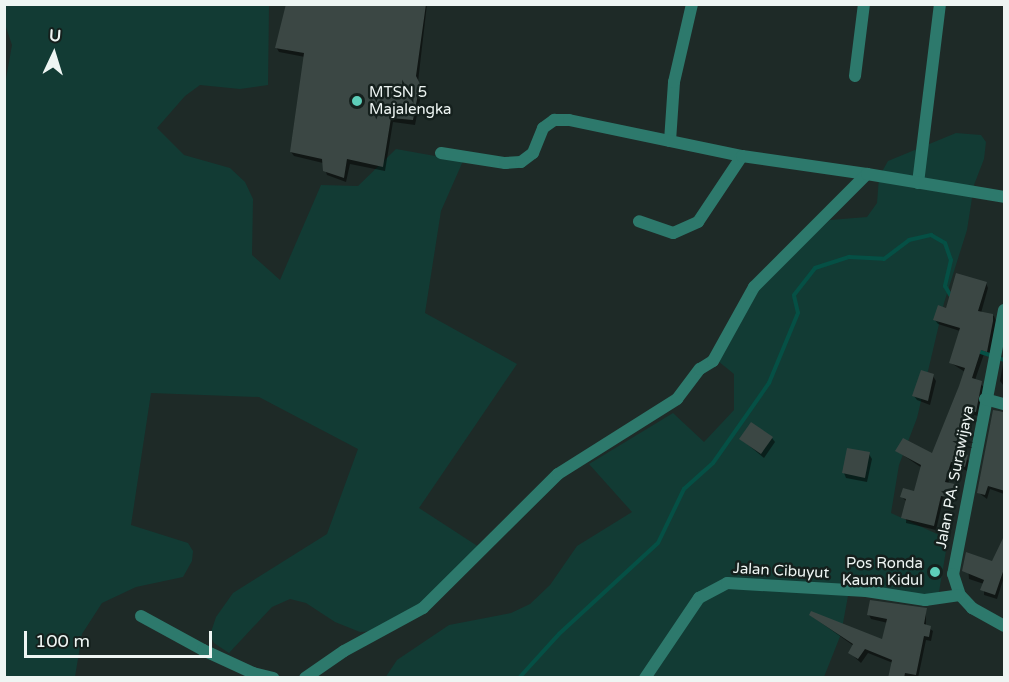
<!DOCTYPE html>
<style>
body{margin:0}
#map{position:relative;width:1009px;height:682px;overflow:hidden;background:#1e2a27;font-family:"Varela Round",sans-serif}
div>[style]{position:absolute}
.green>*{inset:0;background:#123b34}
.shadow>*{inset:0;background:#0007}
.stream>*{height:4px;margin:-2px;padding:0 2px;transform-origin:2px;border-radius:2px;background:#055045}
.building>*{inset:0;background:#3b4744}
.minor>*{height:12px;margin:-6px;padding:0 6px;transform-origin:6px;border-radius:6px;background:#2d796c}
.dots>*{width:16px;height:16px;translate:-50% -50%;box-sizing:border-box;border:3px solid #15201d;border-radius:50%}
span{translate:-50% -50%;white-space:nowrap;text-align:center;line-height:1.15;-webkit-text-stroke:5px #15201d;paint-order:stroke}
.poi-label{font-size:15px;color:#eef5f3}
.left{translate:0 -50%;text-align:left}
.right{translate:-100% -50%;text-align:right}
.street-label{font-size:15px;color:#eef5f3}
.frame{position:absolute;inset:0;border:6px solid #eef5f3;pointer-events:none}
.north{position:absolute;left:24px;top:24px;width:60px;height:60px;-webkit-text-stroke:4px #15201d;paint-order:stroke;rotate:4deg;font-size:16px;font-weight:700;line-height:24px;text-align:center;color:#eef5f3}
.north::after{content:'';display:block;margin:auto;width:21px;height:27px;background:#eef5f3;clip-path:polygon(50% 0,100% 100%,50% 72%,0 100%)}
.scale{position:absolute;left:24px;top:631px;width:188px;height:27px;box-sizing:border-box;border:3px solid #eef5f3;border-top:0;padding-left:8px;font-size:18px;line-height:21px;white-space:nowrap;color:#eef5f3;-webkit-text-stroke:4px #15201d;paint-order:stroke}
</style>
<div id="map">
<div class="green">
<div style="clip-path:polygon(4px 5px,269px 5px,268px 85px,240px 89px,200px 85px,185px 96px,157px 128px,184px 155px,230px 168px,245px 182px,253px 199px,252px 255px,280px 280px,321px 185px,358px 186px,396px 149px,463px 161px,441px 211px,425px 313px,517px 364px,419px 508px,482px 549px,393px 630px,360px 632px,335px 622px,306px 603px,290px 599px,272px 607px,229px 653px,214px 643px,210px 635px,216px 617px,233px 593px,327px 534px,358px 449px,259px 397px,151px 393px,131px 525px,188px 543px,193px 551px,192px 561px,183px 577px,136px 587px,102px 603px,82px 634px,75px 677px,5px 677px,4px 90px,12px 45px,5px 24px)"></div>
<div style="clip-path:polygon(956px 133px,981px 135px,986px 142px,984px 159px,974px 185px,967px 230px,944px 303px,917px 418px,899px 465px,891px 513px,948px 539px,938px 598px,850px 585px,841px 634px,824px 677px,385px 678px,397px 660px,449px 625px,511px 613px,530px 604px,550px 585px,577px 546px,632px 512px,589px 464px,673px 413px,704px 442px,734px 410px,734px 374px,713px 357px,752px 292px,830px 220px,867px 217px,877px 203px,879px 177px,888px 161px)"></div>
</div>
<div class="shadow">
<div style="clip-path:polygon(287px 4px,427px 4px,418px 82px,422px 90px,415px 125px,393px 122px,385px 171px,350px 164px,346px 182px,327px 175px,323px 163px,294px 156px,291px 152px,305px 57px,279px 52px,276px 47px)"></div>
<div style="clip-path:polygon(986px 283px,988px 288px,981px 313px,994px 316px,996px 321px,990px 356px,984px 354px,975px 380px,984px 387px,978px 416px,974px 415px,959px 454px,969px 461px,968px 471px,954px 466px,948px 484px,957px 490px,954px 502px,943px 500px,936px 530px,906px 523px,907px 502px,902px 497px,915px 492px,922px 468px,897px 451px,933px 455px,965px 372px,951px 363px,960px 331px,938px 324px,935px 320px)"></div>
<div style="clip-path:polygon(1004px 359px,1004px 386px,1000px 381px)"></div>
<div style="clip-path:polygon(933px 376px,936px 381px,930px 405px,917px 400px,914px 396px)"></div>
<div style="clip-path:polygon(994px 411px,1004px 411px,1004px 494px,990px 489px,987px 499px,979px 493px)"></div>
<div style="clip-path:polygon(772px 438px,775px 442px,764px 458px,741px 439px)"></div>
<div style="clip-path:polygon(869px 454px,872px 459px,867px 482px,846px 478px,844px 473px)"></div>
<div style="clip-path:polygon(1004px 537px,1004px 577px,997px 599px,984px 595px,984px 584px,969px 579px,967px 554px,993px 563px)"></div>
<div style="clip-path:polygon(926px 609px,926px 626px,933px 631px,931px 641px,926px 640px,918px 678px,889px 678px,893px 663px,868px 653px,861px 663px,850px 653px,854px 646px,810px 615px,883px 641px,888px 623px,871px 619px,869px 615px)"></div>
</div>
<div class="stream">
<div style="left:978px;top:351px;width:28px;rotate:19deg"></div>
<div style="left:519px;top:678px;width:59px;rotate:-47.7deg"></div>
<div style="left:559px;top:634px;width:134px;rotate:-42.6deg"></div>
<div style="left:658px;top:543px;width:60px;rotate:-64.3deg"></div>
<div style="left:684px;top:489px;width:39px;rotate:-42deg"></div>
<div style="left:713px;top:463px;width:98px;rotate:-55deg"></div>
<div style="left:769px;top:383px;width:76px;rotate:-67.5deg"></div>
<div style="left:798px;top:313px;width:18px;rotate:-103deg"></div>
<div style="left:794px;top:295px;width:34px;rotate:-52deg"></div>
<div style="left:815px;top:268px;width:36px;rotate:-18deg"></div>
<div style="left:849px;top:257px;width:35px;rotate:3deg"></div>
<div style="left:884px;top:259px;width:31px;rotate:-37deg"></div>
<div style="left:909px;top:240px;width:23px;rotate:-13deg"></div>
<div style="left:931px;top:235px;width:16px;rotate:30deg"></div>
<div style="left:945px;top:243px;width:18px;rotate:71deg"></div>
<div style="left:951px;top:260px;width:27px;rotate:103deg"></div>
<div style="left:945px;top:286px;width:14px;rotate:60deg"></div>
</div>
<div class="building">
<div style="clip-path:polygon(286px 4px,426px 4px,416px 76px,420px 84px,413px 120px,391px 118px,383px 167px,347px 159px,344px 178px,323px 171px,322px 159px,290px 152px,304px 53px,275px 48px)"></div>
<div style="clip-path:polygon(956px 273px,987px 282px,978px 311px,993px 314px,993px 321px,987px 352px,981px 350px,972px 378px,982px 381px,976px 412px,971px 411px,956px 451px,968px 455px,965px 467px,951px 462px,945px 482px,955px 484px,952px 498px,941px 496px,934px 526px,901px 518px,906px 499px,900px 497px,903px 488px,914px 491px,921px 465px,895px 451px,903px 438px,932px 453px,959px 386px,965px 368px,949px 363px,960px 328px,933px 320px,938px 305px,946px 308px)"></div>
<div style="clip-path:polygon(921px 370px,934px 374px,928px 401px,912px 396px)"></div>
<div style="clip-path:polygon(993px 410px,1005px 412px,1005px 491px,988px 486px,985px 495px,977px 493px)"></div>
<div style="clip-path:polygon(751px 422px,773px 437px,761px 454px,739px 439px)"></div>
<div style="clip-path:polygon(847px 448px,870px 452px,865px 478px,842px 473px)"></div>
<div style="clip-path:polygon(1005px 534px,1005px 566px,995px 595px,980px 590px,984px 580px,962px 571px,966px 552px,992px 561px)"></div>
<div style="clip-path:polygon(870px 600px,927px 608px,924px 624px,931px 626px,929px 637px,924px 636px,916px 675px,905px 673px,904px 678px,888px 678px,892px 660px,865px 649px,858px 659px,848px 653px,853px 644px,809px 615px,811px 611px,882px 639px,887px 619px,867px 615px)"></div>
</div>
<div class="minor">
<div style="left:855px;top:76px;width:73px;rotate:-82.9deg"></div>
<div style="left:670px;top:141px;width:59px;rotate:-86.1deg"></div>
<div style="left:674px;top:82px;width:80px;rotate:-77deg"></div>
<div style="left:441px;top:153px;width:65px;rotate:8.9deg"></div>
<div style="left:505px;top:163px;width:16px;rotate:-4deg"></div>
<div style="left:521px;top:162px;width:15px;rotate:-37deg"></div>
<div style="left:533px;top:153px;width:27px;rotate:-68deg"></div>
<div style="left:543px;top:128px;width:14px;rotate:-36deg"></div>
<div style="left:554px;top:120px;width:15px"></div>
<div style="left:569px;top:120px;width:177px;rotate:11.8deg"></div>
<div style="left:742px;top:156px;width:79px;rotate:123.7deg"></div>
<div style="left:698px;top:222px;width:27px;rotate:156deg"></div>
<div style="left:673px;top:233px;width:36px;rotate:-161deg"></div>
<div style="left:742px;top:156px;width:126px;rotate:8.2deg"></div>
<div style="left:918px;top:183px;width:180px;rotate:-83deg"></div>
<div style="left:1004px;top:310px;width:269px;rotate:100.9deg"></div>
<div style="left:953px;top:574px;width:22px;rotate:72deg"></div>
<div style="left:960px;top:595px;width:18px;rotate:47deg"></div>
<div style="left:972px;top:608px;width:37px;rotate:29deg"></div>
<div style="left:985px;top:399px;width:20px;rotate:15deg"></div>
<div style="left:141px;top:616px;width:71px;rotate:28.7deg"></div>
<div style="left:203px;top:650px;width:55px;rotate:24.7deg"></div>
<div style="left:253px;top:673px;width:21px;rotate:14deg"></div>
<div style="left:305px;top:678px;width:47px;rotate:-34.7deg"></div>
<div style="left:344px;top:651px;width:90px;rotate:-28.6deg"></div>
<div style="left:423px;top:608px;width:190px;rotate:-44.8deg"></div>
<div style="left:558px;top:474px;width:141px;rotate:-32.2deg"></div>
<div style="left:677px;top:399px;width:38px;rotate:-53deg"></div>
<div style="left:700px;top:369px;width:15px;rotate:-32deg"></div>
<div style="left:713px;top:361px;width:85px;rotate:-61deg"></div>
<div style="left:754px;top:287px;width:160px;rotate:-45deg"></div>
<div style="left:867px;top:174px;width:139px;rotate:9.5deg"></div>
<div style="left:645px;top:678px;width:97px;rotate:-56deg"></div>
<div style="left:699px;top:598px;width:32px;rotate:-28deg"></div>
<div style="left:727px;top:583px;width:139px;rotate:3.3deg"></div>
<div style="left:866px;top:591px;width:60px;rotate:8.7deg"></div>
<div style="left:925px;top:600px;width:35px;rotate:-8deg"></div>
</div>
<div class="dots">
<div style="left:357px;top:101px;background:#5dceb9"></div>
<div style="left:935px;top:572px;background:#5dceb9"></div>
</div>
<div class="poi-label">
<span class="left" style="left:369px;top:101px">MTSN 5<br>Majalengka</span>
<span class="right" style="left:923px;top:572px">Pos Ronda<br>Kaum Kidul</span>
</div>
<div class="street-label">
<span style="left:955px;top:477px;rotate:-79deg">Jalan PA. Surawijaya</span>
<span style="left:781px;top:571px;rotate:3deg">Jalan Cibuyut</span>
</div>
<div class="frame"></div>
<div class="north">U</div>
<div class="scale">100 m</div>
</div>
